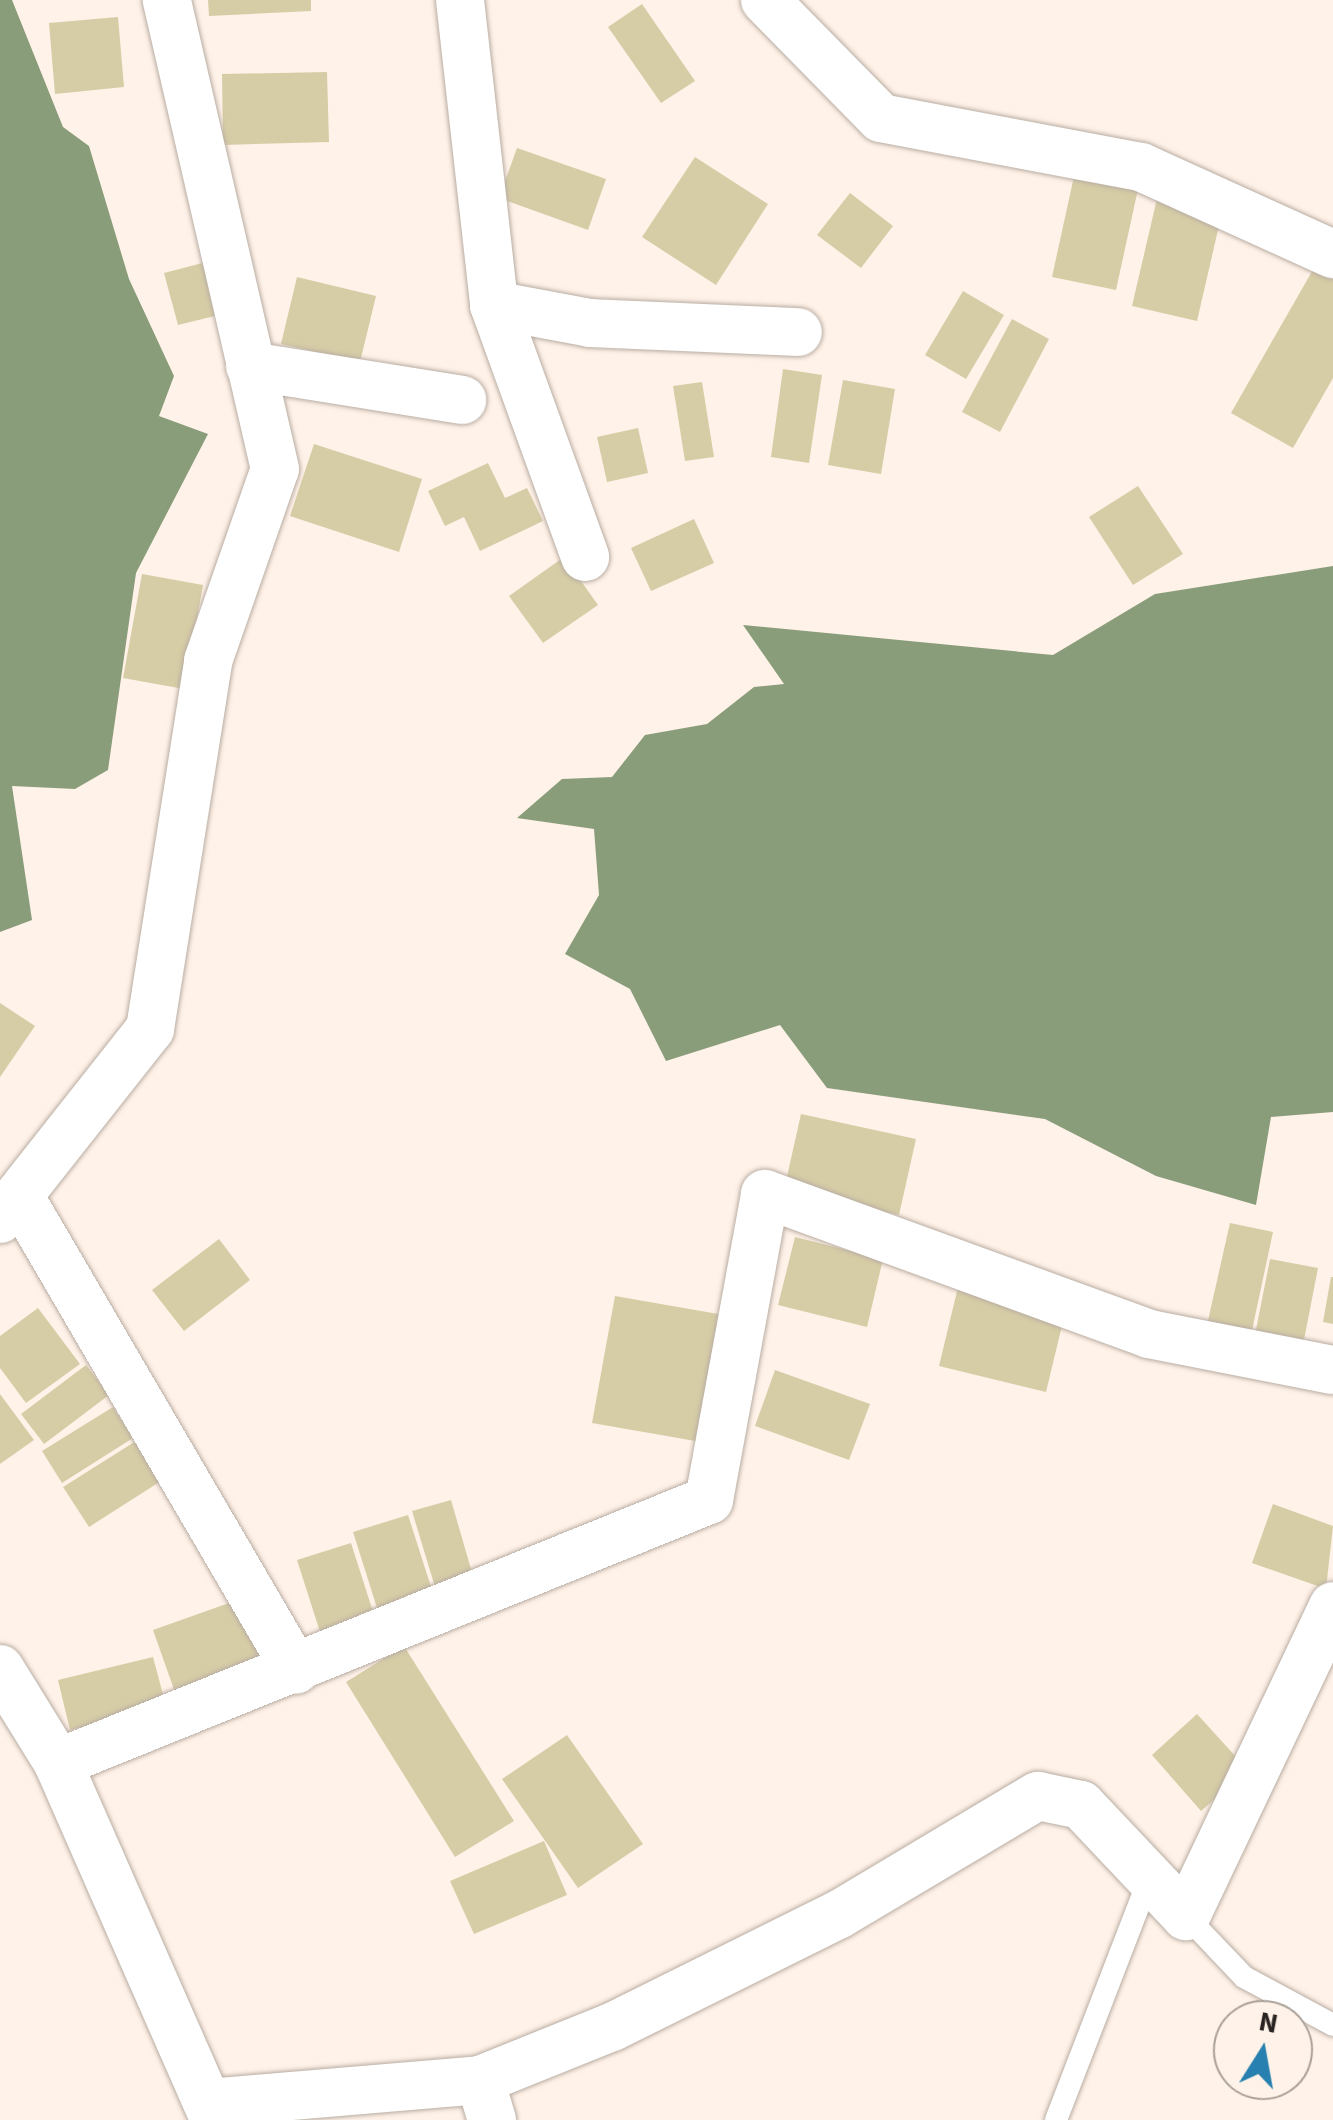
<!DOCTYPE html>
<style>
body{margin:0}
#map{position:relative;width:1333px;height:2120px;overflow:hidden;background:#fff2e8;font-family:"Source Sans 3",sans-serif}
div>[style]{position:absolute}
.water>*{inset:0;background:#8a9d7b}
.building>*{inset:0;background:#d6cda6}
.roads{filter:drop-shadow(0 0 2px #b9ada3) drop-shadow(0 0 2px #b9ada3)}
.lane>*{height:22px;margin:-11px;padding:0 11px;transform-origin:11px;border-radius:11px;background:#fff}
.street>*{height:48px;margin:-24px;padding:0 24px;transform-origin:24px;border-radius:24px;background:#fff}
span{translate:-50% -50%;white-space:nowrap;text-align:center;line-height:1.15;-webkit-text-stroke:8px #fff2e8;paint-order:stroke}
.north{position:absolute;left:1213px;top:2000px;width:100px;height:100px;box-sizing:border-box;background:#fff2e8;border:2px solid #a9a098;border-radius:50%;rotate:11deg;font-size:28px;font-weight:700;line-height:40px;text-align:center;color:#292421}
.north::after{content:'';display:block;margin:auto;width:35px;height:45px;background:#2780af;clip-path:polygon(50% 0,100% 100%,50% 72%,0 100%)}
</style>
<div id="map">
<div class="water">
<div style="clip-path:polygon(0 0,12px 0,63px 127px,89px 146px,129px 279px,174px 376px,159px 416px,208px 434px,136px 573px,108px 770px,75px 789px,12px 786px,32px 920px,0 932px)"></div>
<div style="clip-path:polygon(1333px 566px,1333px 1112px,1271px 1117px,1256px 1205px,1156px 1176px,1045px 1119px,827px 1088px,780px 1025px,666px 1061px,630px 989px,565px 954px,599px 895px,594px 829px,517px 818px,562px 779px,612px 777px,645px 735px,707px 724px,754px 687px,784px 684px,743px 625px,1053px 655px,1155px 594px)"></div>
</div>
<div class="building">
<div style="clip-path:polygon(208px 0,311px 0,311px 11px,209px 16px)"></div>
<div style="clip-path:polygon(642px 4px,695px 81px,661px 103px,608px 27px)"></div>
<div style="clip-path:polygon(118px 17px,124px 87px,55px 94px,49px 23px)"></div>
<div style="clip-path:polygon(327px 72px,329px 142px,223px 145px,222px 74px)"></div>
<div style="clip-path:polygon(517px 148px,606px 179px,588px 230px,499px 198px)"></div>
<div style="clip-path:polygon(695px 157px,768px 204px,716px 285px,642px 237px)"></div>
<div style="clip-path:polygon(1076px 167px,1140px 180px,1116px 290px,1052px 277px)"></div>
<div style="clip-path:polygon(1159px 190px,1224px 204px,1197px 321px,1132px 306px)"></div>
<div style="clip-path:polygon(850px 193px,893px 226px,861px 268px,817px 235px)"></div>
<div style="clip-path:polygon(214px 260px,227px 313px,178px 325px,164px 273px)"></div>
<div style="clip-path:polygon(1314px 268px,1333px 279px,1333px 378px,1293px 448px,1231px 413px)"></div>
<div style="clip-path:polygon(297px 277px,376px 296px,360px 362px,281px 344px)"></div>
<div style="clip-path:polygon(963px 291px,1004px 315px,966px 379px,925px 355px)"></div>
<div style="clip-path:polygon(1012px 319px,1049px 339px,1000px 432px,962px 412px)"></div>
<div style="clip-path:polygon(783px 369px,822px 375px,809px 463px,771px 457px)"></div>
<div style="clip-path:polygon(843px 380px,895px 389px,881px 474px,828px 465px)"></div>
<div style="clip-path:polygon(702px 382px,714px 457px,685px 461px,673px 386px)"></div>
<div style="clip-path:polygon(638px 428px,648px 473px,607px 482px,597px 437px)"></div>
<div style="clip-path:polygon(314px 444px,422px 479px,399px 552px,290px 516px)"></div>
<div style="clip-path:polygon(488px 463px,505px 498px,527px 488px,543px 521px,480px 551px,464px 517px,445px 526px,428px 491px)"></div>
<div style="clip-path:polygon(1138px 486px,1183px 554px,1133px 585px,1089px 517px)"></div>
<div style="clip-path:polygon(694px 519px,714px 563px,651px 591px,631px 548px)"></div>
<div style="clip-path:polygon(564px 557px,598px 605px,543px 643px,509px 596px)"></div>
<div style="clip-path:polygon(142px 574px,203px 585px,184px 689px,123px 678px)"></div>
<div style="clip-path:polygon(0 1003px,35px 1026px,0 1077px)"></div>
<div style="clip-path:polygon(801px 1114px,916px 1139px,899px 1215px,784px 1190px)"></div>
<div style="clip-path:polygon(1230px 1223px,1273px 1232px,1251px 1335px,1207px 1325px)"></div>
<div style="clip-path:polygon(795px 1237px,883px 1259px,867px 1327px,778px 1305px)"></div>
<div style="clip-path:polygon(219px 1239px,250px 1280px,184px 1331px,152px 1290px)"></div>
<div style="clip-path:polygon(1270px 1259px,1318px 1268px,1303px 1345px,1255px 1335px)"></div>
<div style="clip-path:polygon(1331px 1277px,1333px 1277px,1333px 1324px,1323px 1322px)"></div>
<div style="clip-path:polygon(959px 1283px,1066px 1309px,1046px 1392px,939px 1366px)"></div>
<div style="clip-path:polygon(615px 1296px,724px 1315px,701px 1442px,592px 1423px)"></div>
<div style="clip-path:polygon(38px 1308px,80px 1364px,26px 1403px,0 1368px,0 1336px)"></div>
<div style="clip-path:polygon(86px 1365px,109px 1395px,44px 1444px,21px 1414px)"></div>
<div style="clip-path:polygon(775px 1370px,870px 1404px,849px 1460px,755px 1426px)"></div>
<div style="clip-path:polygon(0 1394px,34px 1440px,0 1464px)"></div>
<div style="clip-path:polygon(113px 1407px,133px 1438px,62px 1483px,42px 1451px)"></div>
<div style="clip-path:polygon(136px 1441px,161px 1481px,89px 1527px,63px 1487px)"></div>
<div style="clip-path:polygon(451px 1500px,473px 1576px,435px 1587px,412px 1511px)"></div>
<div style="clip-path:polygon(1273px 1504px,1333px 1526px,1326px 1589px,1252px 1563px)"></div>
<div style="clip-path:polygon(408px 1515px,433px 1593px,378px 1611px,353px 1532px)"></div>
<div style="clip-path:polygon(351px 1543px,375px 1618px,321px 1635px,297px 1560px)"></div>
<div style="clip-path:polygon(243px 1598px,267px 1666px,177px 1698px,153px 1630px)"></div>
<div style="clip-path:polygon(404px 1646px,514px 1821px,455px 1857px,346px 1682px)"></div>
<div style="clip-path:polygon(153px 1657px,166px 1706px,70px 1730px,58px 1680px)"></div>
<div style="clip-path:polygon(1197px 1714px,1248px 1770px,1201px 1811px,1152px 1755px)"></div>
<div style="clip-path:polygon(567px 1735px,643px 1844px,578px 1888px,502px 1779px)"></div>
<div style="clip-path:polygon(544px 1841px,567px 1895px,474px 1934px,450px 1881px)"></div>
</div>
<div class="roads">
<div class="lane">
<div style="left:1186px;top:1916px;width:84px;rotate:46.4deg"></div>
<div style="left:1244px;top:1977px;width:101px;rotate:28.3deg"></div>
<div style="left:1056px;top:2120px;width:261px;rotate:-68.9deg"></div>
</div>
<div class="street">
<div style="left:460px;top:0;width:307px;rotate:83.6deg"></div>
<div style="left:494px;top:305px;width:268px;rotate:70.1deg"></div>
<div style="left:765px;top:0;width:165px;rotate:45.5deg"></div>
<div style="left:881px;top:118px;width:265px;rotate:10.7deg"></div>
<div style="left:1141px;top:167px;width:211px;rotate:24.4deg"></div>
<div style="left:494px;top:305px;width:98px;rotate:10.6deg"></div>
<div style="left:590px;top:323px;width:208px;rotate:2.5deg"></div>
<div style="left:250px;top:366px;width:215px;rotate:9.1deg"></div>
<div style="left:21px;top:1199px;width:545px;rotate:59.72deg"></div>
<div style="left:0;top:1219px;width:242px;rotate:-51.7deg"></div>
<div style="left:150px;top:1029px;width:373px;rotate:-81deg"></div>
<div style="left:208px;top:661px;width:203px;rotate:-70.8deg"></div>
<div style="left:275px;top:469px;width:481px;rotate:-103deg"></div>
<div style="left:0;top:1669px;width:110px;rotate:58.3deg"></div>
<div style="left:58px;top:1763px;width:390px;rotate:66.3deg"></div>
<div style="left:58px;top:1763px;width:702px;rotate:-22deg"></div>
<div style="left:709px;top:1500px;width:311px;rotate:-79.6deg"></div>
<div style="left:765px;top:1194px;width:409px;rotate:20deg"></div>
<div style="left:1149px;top:1334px;width:187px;rotate:11.1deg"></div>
<div style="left:480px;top:2080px;width:142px;rotate:-21.9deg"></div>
<div style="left:612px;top:2027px;width:252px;rotate:-26.4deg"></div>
<div style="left:838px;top:1915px;width:233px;rotate:-30.8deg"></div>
<div style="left:1038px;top:1796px;width:44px;rotate:11.8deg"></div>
<div style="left:1081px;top:1805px;width:153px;rotate:46.6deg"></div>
<div style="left:1186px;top:1916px;width:343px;rotate:-64.6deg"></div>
<div style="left:208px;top:2103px;width:273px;rotate:-4.8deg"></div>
<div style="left:480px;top:2080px;width:42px;rotate:73.3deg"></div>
</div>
</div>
<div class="north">N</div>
</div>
